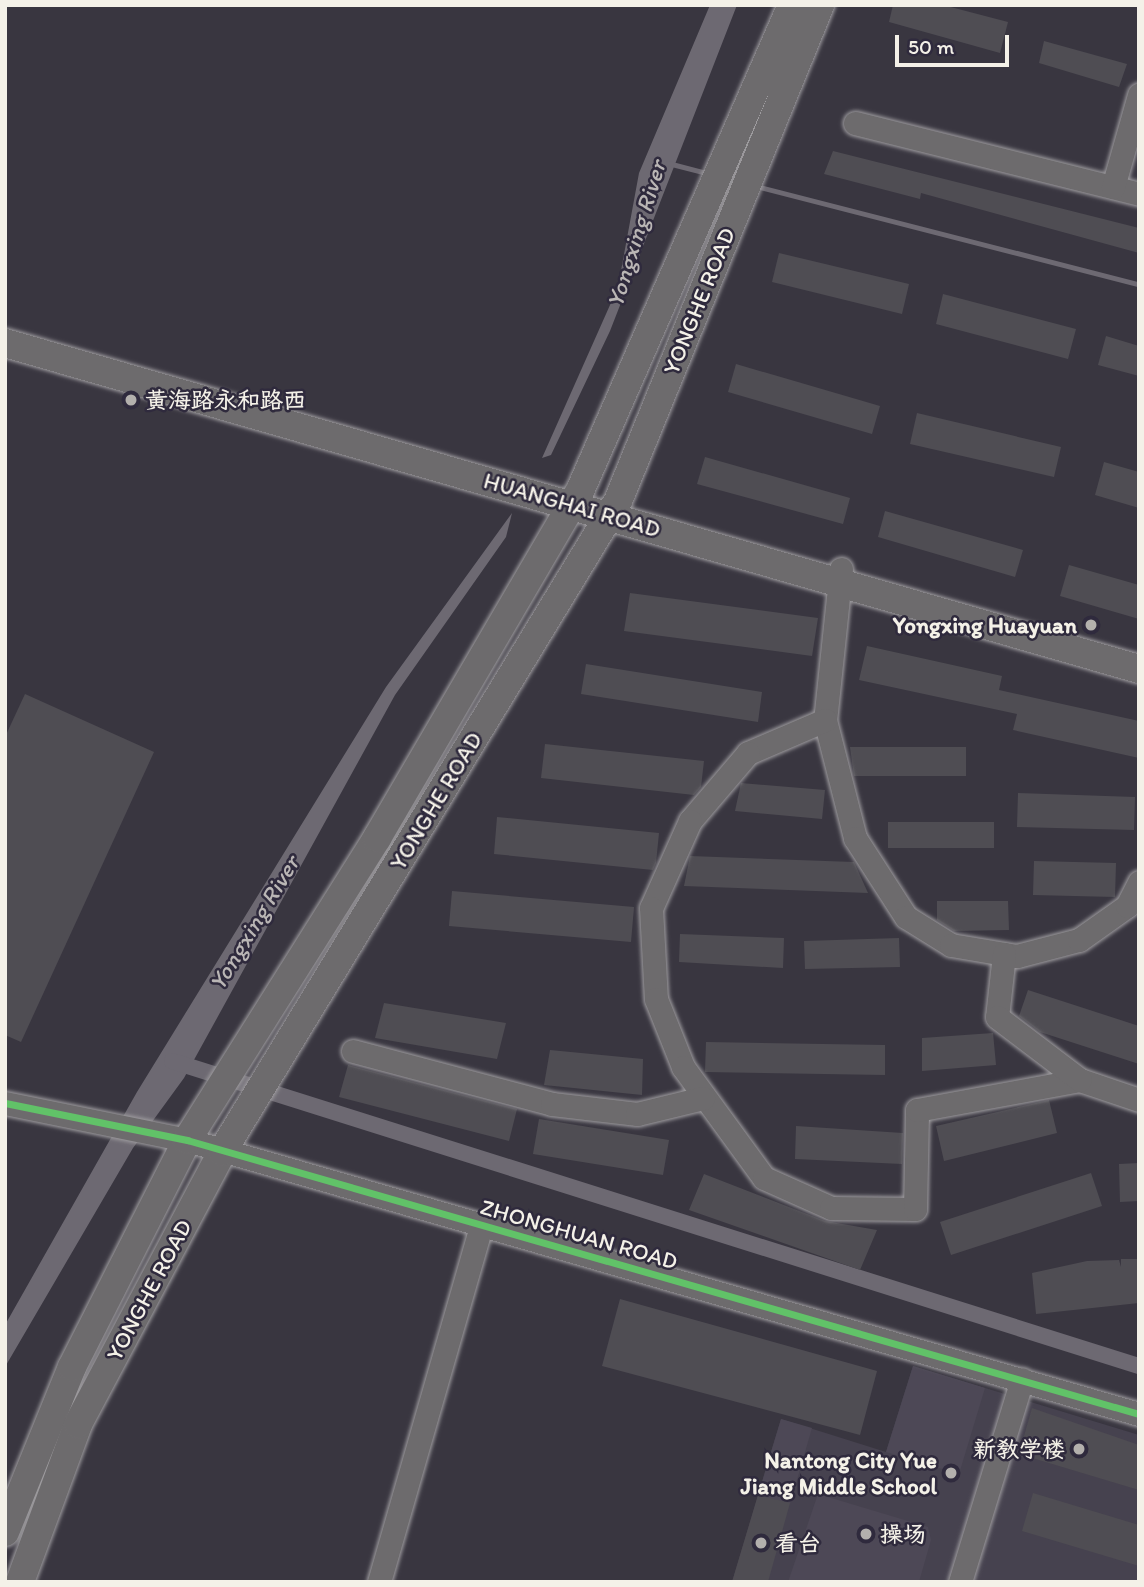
<!DOCTYPE html>
<meta charset="utf-8">
<style>
body{margin:0}
#map{position:relative;width:1144px;height:1587px;overflow:hidden;background:#393640;font-family:Itim,"LXGW WenKai TC",sans-serif}
div>[style]{position:absolute}
.built>*{inset:0;background:#46424f}
.green>*{inset:0;background:#4d4856}
.water>*{inset:0;background:#6d6972}
.stream>*{height:4.5px;margin:-2.25px;padding:0 2.25px;transform-origin:2.25px;border-radius:2.25px;background:#6d6972}
.canal>*{height:16px;margin:-8px;padding:0 8px;transform-origin:8px;border-radius:8px;background:#6d6972}
.building>*{inset:0;background:#4f4d53}
.roads{filter:drop-shadow(0 0 2px #9e9c9f) drop-shadow(0 0 2px #9e9c9f)}
.minor>*{height:23px;margin:-11.5px;padding:0 11.5px;transform-origin:11.5px;border-radius:11.5px;background:#6d6b6d}
.major>*{height:28px;margin:-14px;padding:0 14px;transform-origin:14px;border-radius:14px;background:#6d6b6d}
.cycleway>*{height:7px;margin:-3.5px;padding:0 3.5px;transform-origin:3.5px;border-radius:3.5px;background:#61c268}
.dots>*{width:19px;height:19px;translate:-50% -50%;box-sizing:border-box;border:4px solid #2f2a3d;border-radius:50%}
span{translate:-50% -50%;white-space:nowrap;text-align:center;line-height:1.15;-webkit-text-stroke:5px #2f2a3d;paint-order:stroke}
.street-label{font-size:23px;color:#f4f1e8}
.poi-label{font-size:23px;color:#f4f1e8;font-weight:700}
.left{translate:0 -50%;text-align:left}
.right{translate:-100% -50%;text-align:right}
.water-label{font-size:24px;color:#bab6b5;font-style:italic}
.frame{position:absolute;inset:0;border:7px solid #f4f1e8;pointer-events:none}
.scale{position:absolute;left:895px;top:35px;width:114px;height:32px;box-sizing:border-box;border:4px solid #f4f1e8;border-top:0;padding-left:9px;font-size:21px;line-height:24px;white-space:nowrap;color:#f4f1e8;-webkit-text-stroke:5px #2f2a3d;paint-order:stroke}
</style>
<div id="map">
<div class="built">
<div style="clip-path:polygon(913px 1366px,1139px 1435px,1139px 1582px,732px 1582px,781px 1419px,886px 1452px)"></div>
</div>
<div class="green">
<div style="clip-path:polygon(913px 1366px,985px 1388px,959px 1474px,886px 1452px)"></div>
<div style="clip-path:polygon(781px 1419px,812px 1428px,790px 1504px,758px 1495px)"></div>
<div style="clip-path:polygon(818px 1494px,928px 1527px,931px 1540px,919px 1582px,788px 1582px)"></div>
</div>
<div class="water">
<div style="clip-path:polygon(710px 5px,737px 5px,610px 331px,551px 455px,542px 458px,618px 287px,639px 173px)"></div>
<div style="clip-path:polygon(512px 513px,506px 537px,395px 695px,184px 1078px,133px 1148px,5px 1367px,5px 1325px,137px 1092px,386px 687px)"></div>
</div>
<div class="stream">
<div style="left:668px;top:163px;width:40px;rotate:14.4deg"></div>
<div style="left:756px;top:186px;width:395px;rotate:14.4deg"></div>
</div>
<div class="canal">
<div style="left:172px;top:1061px;width:1014px;rotate:17.51deg"></div>
</div>
<div class="building">
<div style="clip-path:polygon(893px 5px,943px 5px,1008px 22px,1000px 53px,889px 22px)"></div>
<div style="clip-path:polygon(1044px 41px,1127px 64px,1119px 87px,1039px 63px)"></div>
<div style="clip-path:polygon(833px 151px,1139px 228px,1139px 253px,921px 193px,920px 199px,824px 174px)"></div>
<div style="clip-path:polygon(779px 253px,909px 284px,902px 314px,772px 282px)"></div>
<div style="clip-path:polygon(943px 294px,1076px 329px,1068px 359px,936px 324px)"></div>
<div style="clip-path:polygon(1106px 336px,1139px 346px,1139px 376px,1098px 365px)"></div>
<div style="clip-path:polygon(736px 364px,880px 406px,872px 434px,728px 392px)"></div>
<div style="clip-path:polygon(917px 413px,1061px 447px,1054px 477px,910px 444px)"></div>
<div style="clip-path:polygon(705px 457px,850px 498px,843px 524px,697px 484px)"></div>
<div style="clip-path:polygon(1104px 462px,1139px 472px,1139px 508px,1095px 495px)"></div>
<div style="clip-path:polygon(885px 511px,1023px 550px,1015px 577px,878px 537px)"></div>
<div style="clip-path:polygon(1069px 565px,1139px 585px,1139px 619px,1060px 596px)"></div>
<div style="clip-path:polygon(630px 593px,818px 618px,812px 656px,624px 631px)"></div>
<div style="clip-path:polygon(867px 646px,1002px 676px,999px 690px,1139px 721px,1139px 758px,1013px 730px,1017px 714px,859px 680px)"></div>
<div style="clip-path:polygon(586px 664px,762px 692px,758px 722px,581px 694px)"></div>
<div style="clip-path:polygon(25px 694px,154px 752px,21px 1042px,5px 1035px,5px 737px)"></div>
<div style="clip-path:polygon(545px 744px,704px 761px,701px 787px,694px 795px,541px 778px)"></div>
<div style="clip-path:polygon(850px 747px,966px 747px,966px 776px,854px 776px)"></div>
<div style="clip-path:polygon(741px 783px,825px 790px,822px 819px,735px 811px)"></div>
<div style="clip-path:polygon(1018px 793px,1135px 797px,1134px 830px,1017px 827px)"></div>
<div style="clip-path:polygon(497px 817px,659px 833px,656px 863px,653px 870px,494px 854px)"></div>
<div style="clip-path:polygon(888px 822px,994px 822px,994px 848px,888px 848px)"></div>
<div style="clip-path:polygon(690px 856px,854px 862px,868px 893px,684px 886px)"></div>
<div style="clip-path:polygon(1034px 861px,1116px 863px,1115px 897px,1033px 895px)"></div>
<div style="clip-path:polygon(452px 891px,634px 907px,631px 942px,449px 926px)"></div>
<div style="clip-path:polygon(937px 901px,1008px 901px,1009px 930px,954px 931px,937px 920px)"></div>
<div style="clip-path:polygon(680px 934px,784px 938px,783px 968px,679px 962px)"></div>
<div style="clip-path:polygon(899px 938px,900px 967px,805px 969px,804px 941px)"></div>
<div style="clip-path:polygon(1028px 990px,1139px 1026px,1139px 1064px,1040px 1032px,1019px 1016px)"></div>
<div style="clip-path:polygon(384px 1003px,506px 1023px,497px 1059px,375px 1038px)"></div>
<div style="clip-path:polygon(993px 1033px,996px 1065px,922px 1071px,922px 1038px)"></div>
<div style="clip-path:polygon(706px 1042px,885px 1045px,885px 1075px,705px 1072px)"></div>
<div style="clip-path:polygon(550px 1050px,643px 1059px,642px 1095px,544px 1085px)"></div>
<div style="clip-path:polygon(348px 1065px,517px 1109px,509px 1141px,339px 1097px)"></div>
<div style="clip-path:polygon(1049px 1100px,1057px 1133px,944px 1161px,936px 1126px)"></div>
<div style="clip-path:polygon(539px 1119px,669px 1140px,663px 1175px,533px 1154px)"></div>
<div style="clip-path:polygon(796px 1126px,903px 1133px,902px 1164px,795px 1159px)"></div>
<div style="clip-path:polygon(1139px 1163px,1139px 1201px,1120px 1202px,1119px 1164px)"></div>
<div style="clip-path:polygon(1091px 1173px,1102px 1206px,951px 1255px,940px 1222px)"></div>
<div style="clip-path:polygon(704px 1174px,825px 1221px,877px 1230px,860px 1270px,689px 1210px)"></div>
<div style="clip-path:polygon(1121px 1259px,1139px 1259px,1139px 1303px,1036px 1314px,1032px 1273px,1087px 1261px,1119px 1260px,1121px 1267px)"></div>
<div style="clip-path:polygon(620px 1299px,877px 1371px,860px 1435px,602px 1366px)"></div>
<div style="clip-path:polygon(1032px 1408px,1139px 1445px,1139px 1490px,1019px 1454px)"></div>
<div style="clip-path:polygon(1033px 1493px,1139px 1525px,1139px 1566px,1022px 1531px)"></div>
<div style="clip-path:polygon(758px 1495px,790px 1503px,768px 1582px,732px 1582px)"></div>
</div>
<div class="roads">
<div class="minor">
<div style="left:855px;top:123px;width:293px;rotate:14deg"></div>
<div style="left:1113px;top:187px;width:96px;rotate:-74.2deg"></div>
<div style="left:841px;top:569px;width:152px;rotate:96deg"></div>
<div style="left:825px;top:720px;width:122px;rotate:75.7deg"></div>
<div style="left:855px;top:838px;width:94px;rotate:57.2deg"></div>
<div style="left:906px;top:917px;width:53px;rotate:31.9deg"></div>
<div style="left:951px;top:945px;width:67px;rotate:9.5deg"></div>
<div style="left:1017px;top:956px;width:64px;rotate:-14.5deg"></div>
<div style="left:1079px;top:940px;width:59px;rotate:-35.3deg"></div>
<div style="left:1127px;top:906px;width:27px;rotate:-63deg"></div>
<div style="left:825px;top:720px;width:84px;rotate:156.8deg"></div>
<div style="left:748px;top:753px;width:89px;rotate:130.5deg"></div>
<div style="left:690px;top:821px;width:95px;rotate:114.1deg"></div>
<div style="left:651px;top:908px;width:91px;rotate:86.9deg"></div>
<div style="left:656px;top:999px;width:73px;rotate:68.3deg"></div>
<div style="left:683px;top:1067px;width:137px;rotate:53.9deg"></div>
<div style="left:764px;top:1178px;width:73px;rotate:24.1deg"></div>
<div style="left:831px;top:1208px;width:84px;rotate:0.7deg"></div>
<div style="left:915px;top:1209px;width:99px;rotate:-88.8deg"></div>
<div style="left:917px;top:1110px;width:166px;rotate:-10.4deg"></div>
<div style="left:1080px;top:1080px;width:62px;rotate:18.7deg"></div>
<div style="left:1004px;top:954px;width:63px;rotate:96.3deg"></div>
<div style="left:997px;top:1017px;width:104px;rotate:37.2deg"></div>
<div style="left:353px;top:1051px;width:206px;rotate:14.9deg"></div>
<div style="left:552px;top:1104px;width:86px;rotate:6.7deg"></div>
<div style="left:637px;top:1114px;width:68px;rotate:-13.6deg"></div>
<div style="left:5px;top:1103px;width:186px;rotate:11.5deg"></div>
<div style="left:187px;top:1140px;width:991px;rotate:16.06deg"></div>
<div style="left:379px;top:1582px;width:370px;rotate:-74deg"></div>
<div style="left:960px;top:1582px;width:212px;rotate:-73deg"></div>
</div>
<div class="major">
<div style="left:5px;top:343px;width:1180px;rotate:16.04deg"></div>
<div style="left:5px;top:1532px;width:178px;rotate:-67.9deg"></div>
<div style="left:72px;top:1367px;width:254px;rotate:-63.1deg"></div>
<div style="left:187px;top:1140px;width:357px;rotate:-57.8deg"></div>
<div style="left:377px;top:838px;width:402px;rotate:-59.7deg"></div>
<div style="left:580px;top:491px;width:530px;rotate:-66.43deg"></div>
<div style="left:20px;top:1582px;width:168px;rotate:-69.8deg"></div>
<div style="left:78px;top:1424px;width:308px;rotate:-62.1deg"></div>
<div style="left:222px;top:1152px;width:762px;rotate:-58.69deg"></div>
<div style="left:618px;top:501px;width:536px;rotate:-67.84deg"></div>
</div>
</div>
<div class="cycleway">
<div style="left:5px;top:1103px;width:186px;rotate:11.5deg"></div>
<div style="left:187px;top:1140px;width:991px;rotate:16.06deg"></div>
</div>
<div class="dots">
<div style="left:131px;top:400px;background:#b3b0ad"></div>
<div style="left:1091px;top:625px;background:#b3b0ad"></div>
<div style="left:1079px;top:1449px;background:#b3b0ad"></div>
<div style="left:951px;top:1473px;background:#b3b0ad"></div>
<div style="left:866px;top:1534px;background:#b3b0ad"></div>
<div style="left:761px;top:1543px;background:#b3b0ad"></div>
</div>
<div class="street-label">
<span style="left:699px;top:301px;rotate:-68deg">YONGHE ROAD</span>
<span style="left:572px;top:505px;rotate:16deg">HUANGHAI ROAD</span>
<span style="left:436px;top:801px;rotate:-59deg">YONGHE ROAD</span>
<span style="left:579px;top:1234px;rotate:16deg">ZHONGHUAN ROAD</span>
<span style="left:149px;top:1290px;rotate:-62deg">YONGHE ROAD</span>
</div>
<div class="poi-label">
<span class="left" style="left:145px;top:400px">黄海路永和路西</span>
<span class="right" style="left:1077px;top:625px">Yongxing Huayuan</span>
<span class="right" style="left:1065px;top:1449px">新教学楼</span>
<span class="right" style="left:937px;top:1473px">Nantong City Yue<br>Jiang Middle School</span>
<span class="left" style="left:880px;top:1534px">操场</span>
<span class="left" style="left:775px;top:1543px">看台</span>
</div>
<div class="water-label">
<span style="left:636px;top:234px;rotate:-73deg">Yongxing River</span>
<span style="left:254px;top:923px;rotate:-59deg">Yongxing River</span>
</div>
<div class="frame"></div>
<div class="scale">50 m</div>
</div>
